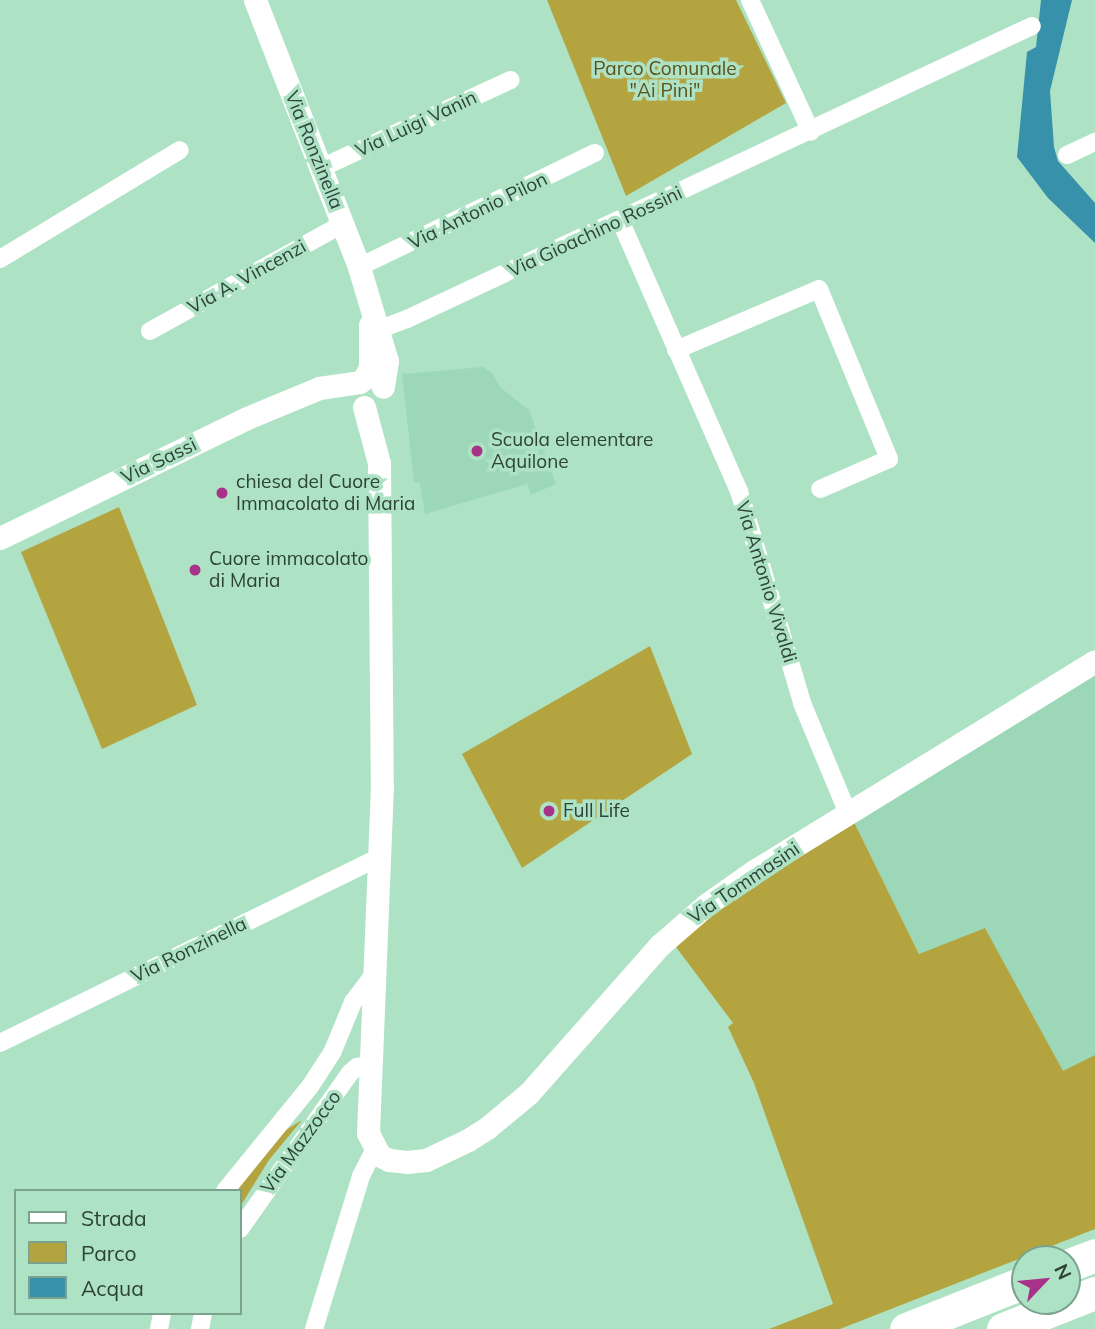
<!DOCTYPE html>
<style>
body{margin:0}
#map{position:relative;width:1095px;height:1329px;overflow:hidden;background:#aee2c5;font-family:Mulish,sans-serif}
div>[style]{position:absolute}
.built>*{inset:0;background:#9cd8b8}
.green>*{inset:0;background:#b4a440}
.water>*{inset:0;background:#3791ab}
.minor>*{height:18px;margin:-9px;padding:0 9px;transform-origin:9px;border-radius:9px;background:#fff}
.tertiary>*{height:23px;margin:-11.5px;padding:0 11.5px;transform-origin:11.5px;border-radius:11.5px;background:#fff}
.motorway>*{height:33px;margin:-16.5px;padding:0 16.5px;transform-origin:16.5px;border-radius:16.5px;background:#fff}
.dots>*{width:19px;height:19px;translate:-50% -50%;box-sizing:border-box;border:4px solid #aee2c5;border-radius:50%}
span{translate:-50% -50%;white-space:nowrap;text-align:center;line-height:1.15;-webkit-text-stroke:7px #aee2c5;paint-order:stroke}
.park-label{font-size:19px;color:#5a521c}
.street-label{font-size:19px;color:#2d4337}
.poi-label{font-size:19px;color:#2d4337}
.left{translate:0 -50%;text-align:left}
.legend{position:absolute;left:14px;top:1189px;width:228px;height:126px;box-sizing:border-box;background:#aee2c5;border:2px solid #7aa28c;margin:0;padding:9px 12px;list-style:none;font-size:21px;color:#2d4337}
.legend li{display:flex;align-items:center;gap:14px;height:35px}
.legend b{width:35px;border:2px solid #7aa28c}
.north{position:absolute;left:1011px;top:1245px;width:70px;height:70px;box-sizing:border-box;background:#aee2c5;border:2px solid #7aa28c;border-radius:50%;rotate:64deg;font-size:19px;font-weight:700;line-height:28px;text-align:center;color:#2d4337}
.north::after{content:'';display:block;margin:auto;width:24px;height:32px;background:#a93289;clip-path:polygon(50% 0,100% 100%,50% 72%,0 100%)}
</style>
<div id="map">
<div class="built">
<div style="clip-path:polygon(483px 367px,492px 373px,501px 388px,529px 410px,556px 484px,531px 495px,527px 484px,425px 514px,420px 483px,414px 482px,402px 374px)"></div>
<div style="clip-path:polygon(1095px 670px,1095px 1055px,1063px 1072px,985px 928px,920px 955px,851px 816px)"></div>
</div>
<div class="green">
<div style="clip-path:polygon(547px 0,736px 0,786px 103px,626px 196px)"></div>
<div style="clip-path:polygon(119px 507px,197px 705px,102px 749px,21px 552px)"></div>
<div style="clip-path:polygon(650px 646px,692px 754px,522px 868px,462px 754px)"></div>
<div style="clip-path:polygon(851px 816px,919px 954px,985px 928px,1063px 1071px,1095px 1055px,1095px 1229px,840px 1329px,769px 1329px,833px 1304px,754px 1083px,728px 1027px,733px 1023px,676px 947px,705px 919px)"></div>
<div style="clip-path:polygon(302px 1120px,269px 1160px,240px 1207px,240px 1191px,224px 1191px,253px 1150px)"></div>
</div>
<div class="water">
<div style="clip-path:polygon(1041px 0,1072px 0,1050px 91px,1054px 147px,1058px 161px,1095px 203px,1095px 243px,1048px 198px,1017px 157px,1027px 52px,1036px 47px)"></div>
</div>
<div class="minor">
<div style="left:750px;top:0;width:145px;rotate:65.2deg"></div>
<div style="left:1067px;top:155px;width:31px;rotate:-25deg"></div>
<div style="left:321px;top:168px;width:209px;rotate:-24.9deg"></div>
<div style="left:620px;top:220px;width:296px;rotate:66.3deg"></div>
<div style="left:739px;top:491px;width:221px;rotate:73.4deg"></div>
<div style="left:802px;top:703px;width:122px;rotate:67.4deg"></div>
<div style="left:0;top:259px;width:210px;rotate:-31.2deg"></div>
<div style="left:359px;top:267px;width:262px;rotate:-25.8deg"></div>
<div style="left:378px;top:330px;width:31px;rotate:-21deg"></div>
<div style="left:407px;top:319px;width:690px;rotate:-25.12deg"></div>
<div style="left:150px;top:331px;width:222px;rotate:-29.1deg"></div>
<div style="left:676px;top:350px;width:155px;rotate:-23.1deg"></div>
<div style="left:819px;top:289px;width:184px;rotate:67.6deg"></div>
<div style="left:889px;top:459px;width:75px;rotate:156.5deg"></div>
<div style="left:0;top:1043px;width:421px;rotate:-26.1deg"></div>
<div style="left:225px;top:1191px;width:136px;rotate:-50.9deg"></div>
<div style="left:311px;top:1085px;width:38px;rotate:-57deg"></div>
<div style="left:332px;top:1053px;width:55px;rotate:-67.6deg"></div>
<div style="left:353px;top:1002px;width:39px;rotate:-53deg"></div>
<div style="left:240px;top:1229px;width:191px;rotate:-54.8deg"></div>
<div style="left:350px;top:1073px;width:9px;rotate:-41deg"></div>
<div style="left:357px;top:1067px;width:13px;rotate:-9deg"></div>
<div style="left:159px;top:1329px;width:16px;rotate:-79deg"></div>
<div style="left:200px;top:1329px;width:16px;rotate:-79deg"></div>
<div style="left:314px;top:1329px;width:160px;rotate:-72.9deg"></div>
<div style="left:361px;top:1176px;width:30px;rotate:-63deg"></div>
</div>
<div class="tertiary">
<div style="left:255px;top:0;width:287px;rotate:68.7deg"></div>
<div style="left:359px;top:267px;width:98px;rotate:73.4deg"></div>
<div style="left:387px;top:361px;width:26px;rotate:99deg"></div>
<div style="left:364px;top:379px;width:13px;rotate:-63deg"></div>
<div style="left:370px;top:367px;width:42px;rotate:-90deg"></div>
<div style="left:364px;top:407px;width:58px;rotate:75deg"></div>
<div style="left:379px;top:463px;width:322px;rotate:89.5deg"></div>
<div style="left:382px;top:785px;width:348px;rotate:92.3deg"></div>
<div style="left:368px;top:1133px;width:25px;rotate:63deg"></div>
<div style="left:379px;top:1155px;width:11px;rotate:27deg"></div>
<div style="left:389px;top:1160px;width:18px;rotate:6deg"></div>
<div style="left:407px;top:1162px;width:19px;rotate:-6deg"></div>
<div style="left:426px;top:1160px;width:47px;rotate:-25.5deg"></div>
<div style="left:468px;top:1140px;width:22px;rotate:-32deg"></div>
<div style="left:487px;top:1128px;width:55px;rotate:-39.8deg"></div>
<div style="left:529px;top:1093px;width:198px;rotate:-48.5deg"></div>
<div style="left:660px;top:945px;width:61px;rotate:-41deg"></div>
<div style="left:706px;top:905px;width:59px;rotate:-35.3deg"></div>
<div style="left:754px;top:871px;width:400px;rotate:-31.6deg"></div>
<div style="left:0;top:538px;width:275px;rotate:-25.9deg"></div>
<div style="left:247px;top:418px;width:78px;rotate:-22.6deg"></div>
<div style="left:319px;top:388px;width:41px;rotate:-8.3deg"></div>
</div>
<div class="motorway">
<div style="left:1067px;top:1266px;width:30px;rotate:-21deg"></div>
<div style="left:906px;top:1329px;width:128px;rotate:-21.6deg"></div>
<div style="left:1003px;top:1329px;width:99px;rotate:-21.4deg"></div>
</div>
<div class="dots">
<div style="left:477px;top:451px;background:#a93289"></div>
<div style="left:222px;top:493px;background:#a93289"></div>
<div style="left:195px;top:570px;background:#a93289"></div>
<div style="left:549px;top:811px;background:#a93289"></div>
</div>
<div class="park-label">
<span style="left:665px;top:80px">Parco Comunale<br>"Ai Pini"</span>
</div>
<div class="street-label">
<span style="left:416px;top:124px;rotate:-25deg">Via Luigi Vanin</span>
<span style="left:314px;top:150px;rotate:68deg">Via Ronzinella</span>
<span style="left:478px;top:211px;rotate:-26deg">Via Antonio Pilon</span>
<span style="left:595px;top:232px;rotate:-25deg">Via Gioachino Rossini</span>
<span style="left:247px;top:277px;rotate:-29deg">Via A. Vincenzi</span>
<span style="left:159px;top:461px;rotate:-26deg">Via Sassi</span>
<span style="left:766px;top:582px;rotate:73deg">Via Antonio Vivaldi</span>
<span style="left:744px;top:883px;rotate:-34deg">Via Tommasini</span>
<span style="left:189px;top:950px;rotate:-26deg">Via Ronzinella</span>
<span style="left:301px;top:1142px;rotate:-54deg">Via Mazzocco</span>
</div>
<div class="poi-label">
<span class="left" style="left:491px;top:451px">Scuola elementare<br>Aquilone</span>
<span class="left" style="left:236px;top:493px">chiesa del Cuore<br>Immacolato di Maria</span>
<span class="left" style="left:209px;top:570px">Cuore immacolato<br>di Maria</span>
<span class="left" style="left:563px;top:811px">Full Life</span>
</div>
<ul class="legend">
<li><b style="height:9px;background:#fff"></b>Strada</li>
<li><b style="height:19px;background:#b4a440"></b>Parco</li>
<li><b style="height:19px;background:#3791ab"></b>Acqua</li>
</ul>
<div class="north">N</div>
</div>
